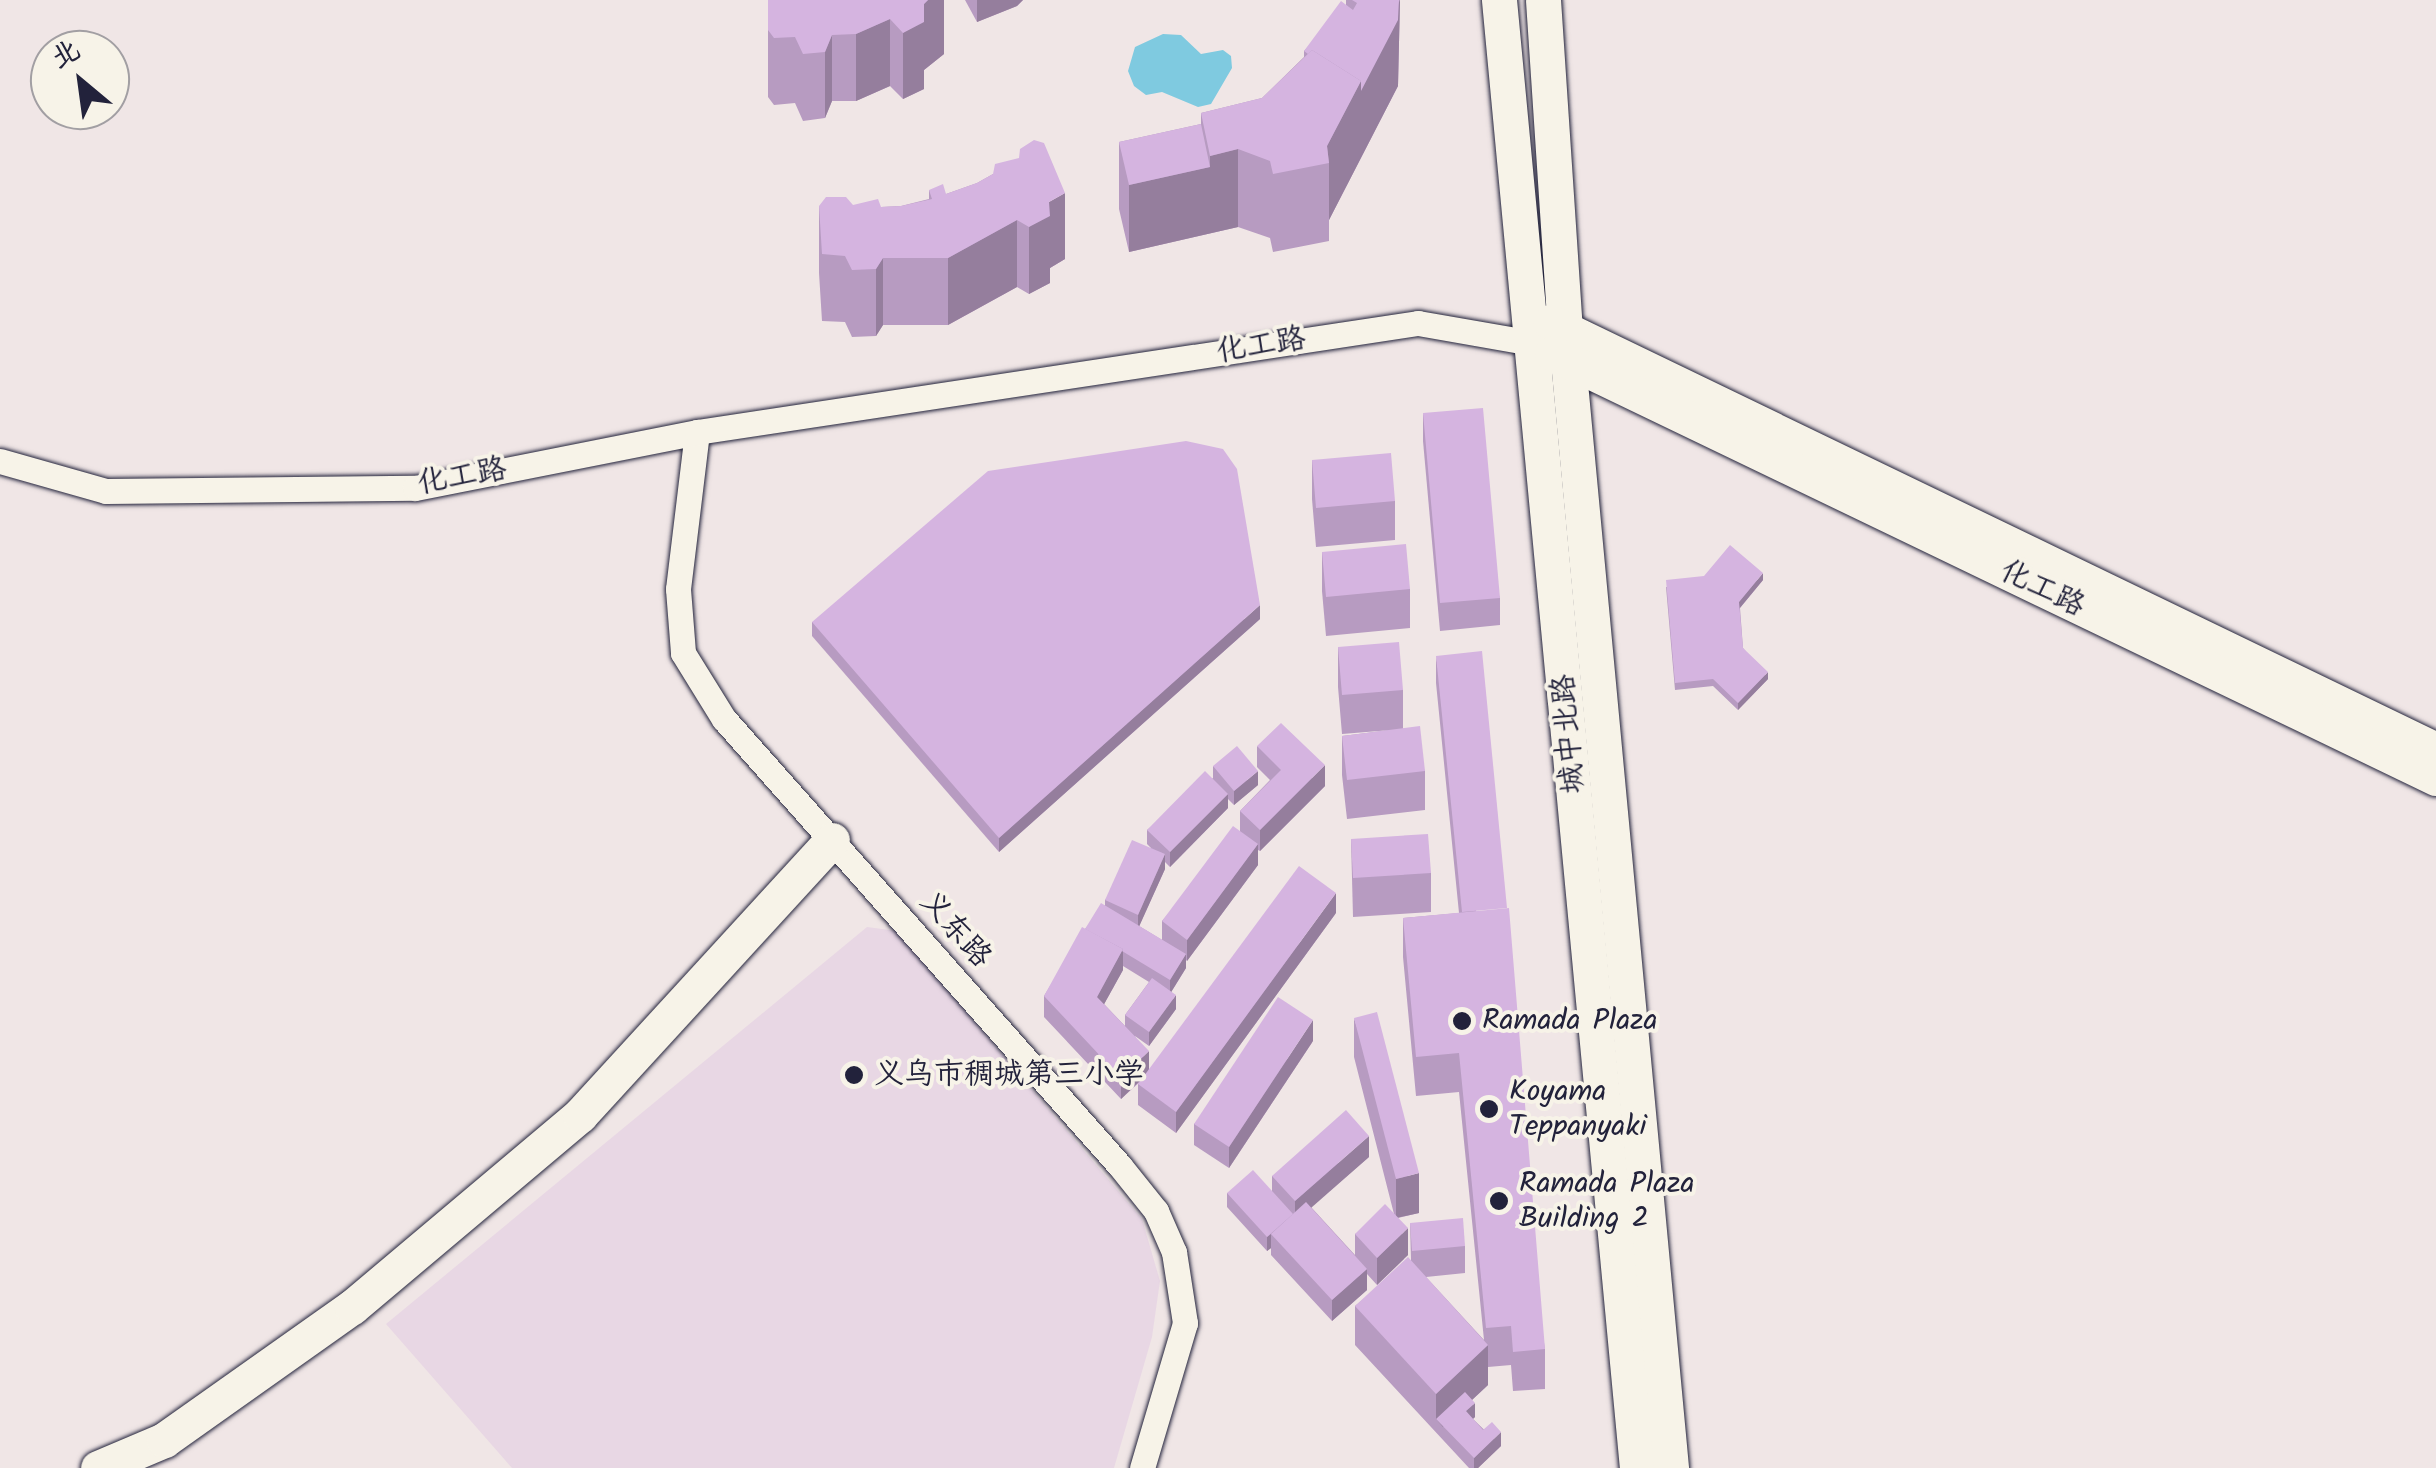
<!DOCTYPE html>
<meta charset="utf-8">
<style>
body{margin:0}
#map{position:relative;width:2436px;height:1468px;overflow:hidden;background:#f0e6e6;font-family:Kalam,"LXGW WenKai TC",sans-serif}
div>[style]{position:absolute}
.built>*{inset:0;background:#e8d7e4}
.water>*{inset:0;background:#7fcae0}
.roads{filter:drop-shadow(0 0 2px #22223b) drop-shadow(0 0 2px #22223b)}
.street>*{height:25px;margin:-12.5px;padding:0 12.5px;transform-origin:12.5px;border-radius:12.5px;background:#f7f3e8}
.secondary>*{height:35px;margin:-17.5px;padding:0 17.5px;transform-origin:17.5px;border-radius:17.5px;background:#f7f3e8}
.wall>*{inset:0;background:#b79bc1}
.shaded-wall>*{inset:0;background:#957e9d}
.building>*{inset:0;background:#d5b4e0}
.dots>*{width:28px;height:28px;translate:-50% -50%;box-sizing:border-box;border:5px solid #f7f3e8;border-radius:50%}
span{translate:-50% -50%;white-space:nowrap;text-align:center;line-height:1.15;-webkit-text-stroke:8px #f7f3e8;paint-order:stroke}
.street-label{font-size:30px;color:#22223b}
.poi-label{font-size:30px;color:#22223b}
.left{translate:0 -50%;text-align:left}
.north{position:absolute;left:30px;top:30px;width:100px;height:100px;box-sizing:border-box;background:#f7f3e8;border:2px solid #a29fa3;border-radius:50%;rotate:331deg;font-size:28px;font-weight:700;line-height:40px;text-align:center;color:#22223b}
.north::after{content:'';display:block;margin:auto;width:35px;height:45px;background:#22223b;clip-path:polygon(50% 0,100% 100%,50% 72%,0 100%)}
</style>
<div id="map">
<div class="built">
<div style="clip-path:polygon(867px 927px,897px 931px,1142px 1219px,1160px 1281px,1152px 1337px,1114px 1468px,512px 1468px,386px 1324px)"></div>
</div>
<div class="water">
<div style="clip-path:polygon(1163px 34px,1181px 35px,1201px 54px,1223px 50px,1231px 56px,1232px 68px,1211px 104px,1198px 107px,1162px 92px,1146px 95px,1134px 86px,1128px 71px,1135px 47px)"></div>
</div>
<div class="roads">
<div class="street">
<div style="left:697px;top:432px;width:158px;rotate:96.9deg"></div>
<div style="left:678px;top:589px;width:64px;rotate:85.5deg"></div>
<div style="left:683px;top:653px;width:78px;rotate:58.2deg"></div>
<div style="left:724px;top:719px;width:597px;rotate:48.46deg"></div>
<div style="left:1120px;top:1166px;width:58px;rotate:51.3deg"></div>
<div style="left:1156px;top:1211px;width:45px;rotate:66.3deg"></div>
<div style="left:1174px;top:1252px;width:72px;rotate:81.2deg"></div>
<div style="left:1185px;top:1323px;width:151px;rotate:106.5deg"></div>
<div style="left:0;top:461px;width:110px;rotate:15.8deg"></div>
<div style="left:106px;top:491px;width:309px;rotate:-0.6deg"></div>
<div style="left:415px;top:488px;width:288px;rotate:-11.2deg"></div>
<div style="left:697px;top:432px;width:729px;rotate:-8.6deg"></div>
<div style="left:1418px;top:323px;width:117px;rotate:9.9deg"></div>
</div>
<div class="secondary">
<div style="left:1499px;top:0;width:1474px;rotate:84.63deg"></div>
<div style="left:1543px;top:0;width:330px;rotate:86.2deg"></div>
<div style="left:1565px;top:329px;width:1144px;rotate:84.68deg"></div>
<div style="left:1550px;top:322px;width:984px;rotate:25.78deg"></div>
<div style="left:1552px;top:353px;width:981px;rotate:25.68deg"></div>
<div style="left:98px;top:1468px;width:72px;rotate:-23deg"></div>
<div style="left:164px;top:1440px;width:230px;rotate:-35.3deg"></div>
<div style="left:352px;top:1307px;width:298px;rotate:-40.1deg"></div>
<div style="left:580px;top:1115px;width:373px;rotate:-47.5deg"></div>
</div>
</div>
<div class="wall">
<div style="clip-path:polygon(768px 0,944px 0,944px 54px,924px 70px,924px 89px,903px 99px,890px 86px,856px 101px,832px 101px,825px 118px,803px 121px,795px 103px,774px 105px,768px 97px)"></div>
<div style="clip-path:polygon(965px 0,1023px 0,1017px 6px,977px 22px)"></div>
<div style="clip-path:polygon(1346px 0,1400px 0,1398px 86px,1329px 220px,1329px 241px,1273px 252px,1270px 238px,1238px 227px,1129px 252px,1119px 209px,1119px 142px,1201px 124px,1201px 113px,1262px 98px,1304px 57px,1304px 51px,1346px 5px)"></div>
<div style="clip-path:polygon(993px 174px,1065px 259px,1050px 268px,1050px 283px,1029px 294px,1017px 287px,948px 325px,883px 325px,876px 336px,852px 337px,845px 322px,822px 321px,819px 273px,819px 206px,853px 205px,881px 207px,901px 206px,929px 199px,929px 190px,946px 194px,977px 183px)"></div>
<div style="clip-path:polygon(1423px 413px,1500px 598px,1500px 625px,1440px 631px,1423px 441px)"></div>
<div style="clip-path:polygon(1312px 460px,1395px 501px,1395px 540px,1316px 547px,1312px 499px)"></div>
<div style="clip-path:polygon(1322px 552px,1410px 589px,1410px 628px,1326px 636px,1322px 591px)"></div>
<div style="clip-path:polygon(1763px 580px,1740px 608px,1743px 648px,1768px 679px,1738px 710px,1713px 686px,1675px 690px,1666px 587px)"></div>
<div style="clip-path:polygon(1260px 619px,999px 852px,812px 636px,812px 622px)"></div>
<div style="clip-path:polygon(1338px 647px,1403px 690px,1403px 728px,1425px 771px,1425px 810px,1347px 819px,1342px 775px,1342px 736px,1391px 730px,1342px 734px,1338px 687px)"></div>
<div style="clip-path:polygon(1436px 656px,1545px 1349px,1545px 1389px,1513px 1391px,1511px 1365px,1488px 1367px,1488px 1385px,1472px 1400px,1475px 1417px,1473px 1419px,1501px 1446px,1478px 1468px,1469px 1468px,1355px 1345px,1355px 1306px,1411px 1260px,1410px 1223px,1465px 1246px,1465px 1273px,1426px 1277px,1484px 1340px,1459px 1092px,1416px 1096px,1403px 957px,1403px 918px,1459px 913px,1436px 683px)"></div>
<div style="clip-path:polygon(evenodd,1257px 746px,1325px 786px,1260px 851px,1258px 850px,1258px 865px,1187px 961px,1186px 960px,1186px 968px,1171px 992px,1176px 1009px,1149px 1046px,1135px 1036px,1149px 1070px,1336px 913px,1176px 1133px,1138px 1105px,1138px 1084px,1143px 1079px,1121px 1099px,1044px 1017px,1044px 996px,1085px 929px,1105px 905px,1105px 900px,1151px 848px,1147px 844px,1147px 830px,1213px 778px,1213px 766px,1258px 785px,1234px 805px,1228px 799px,1228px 808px,1170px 867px,1165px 862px,1165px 869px,1139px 926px,1162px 940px,1162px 921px,1240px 831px,1240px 811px,1270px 780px,1257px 767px,1257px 746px,1123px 966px,1149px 982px,1125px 1015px,1125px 1026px,1104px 1004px,1123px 970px,1123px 966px)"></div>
<div style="clip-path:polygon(1351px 839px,1431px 873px,1431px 912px,1353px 917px)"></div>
<div style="clip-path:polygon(1354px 1018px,1419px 1213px,1398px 1218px,1408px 1255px,1377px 1285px,1367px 1274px,1367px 1290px,1332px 1321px,1271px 1255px,1271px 1248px,1267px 1251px,1227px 1207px,1227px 1193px,1272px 1192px,1272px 1176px,1369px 1157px,1311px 1207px,1355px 1255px,1355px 1234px,1394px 1214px,1354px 1057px)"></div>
<div style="clip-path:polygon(1313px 1041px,1229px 1168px,1194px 1145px,1194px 1124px)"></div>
</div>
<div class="shaded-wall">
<div style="clip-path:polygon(928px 0,944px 0,944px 54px,924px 70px,924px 89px,903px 99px,903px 33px,924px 4px)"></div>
<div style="clip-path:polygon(977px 0,1023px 0,1017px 6px,977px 22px)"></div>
<div style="clip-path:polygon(1400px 0,1398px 86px,1329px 220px,1329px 163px,1327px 146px,1361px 81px)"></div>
<div style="clip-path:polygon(890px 19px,890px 86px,856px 101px,856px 34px)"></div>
<div style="clip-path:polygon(832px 35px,832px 101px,825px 118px,825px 52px)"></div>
<div style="clip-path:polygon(1238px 149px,1238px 227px,1129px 252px,1129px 185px,1210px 167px,1210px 156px)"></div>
<div style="clip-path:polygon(1065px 193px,1065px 259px,1050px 268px,1050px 283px,1029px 294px,1029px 227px,1049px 202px)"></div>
<div style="clip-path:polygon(1017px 220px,1017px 287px,948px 325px,948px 258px)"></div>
<div style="clip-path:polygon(883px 258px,883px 325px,876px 336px,876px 269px)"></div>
<div style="clip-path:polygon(1763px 573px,1763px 580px,1739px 609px,1739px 602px)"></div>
<div style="clip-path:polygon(1260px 605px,1260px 619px,999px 852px,999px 838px)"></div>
<div style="clip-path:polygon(1768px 672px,1768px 679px,1738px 710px,1738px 703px)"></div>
<div style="clip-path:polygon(1325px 765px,1325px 786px,1260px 851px,1260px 830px)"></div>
<div style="clip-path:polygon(1258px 771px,1258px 785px,1234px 805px,1234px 791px)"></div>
<div style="clip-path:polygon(1228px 794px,1228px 808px,1170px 867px,1170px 852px)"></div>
<div style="clip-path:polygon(1258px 844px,1258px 865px,1187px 961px,1187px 940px)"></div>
<div style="clip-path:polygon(1165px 854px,1165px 869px,1138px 929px,1138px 915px)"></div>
<div style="clip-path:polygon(1336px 893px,1336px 913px,1176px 1133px,1176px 1112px)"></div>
<div style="clip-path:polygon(1123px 949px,1123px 970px,1097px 1017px,1097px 997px)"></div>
<div style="clip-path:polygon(1186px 954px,1186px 968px,1170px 994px,1170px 980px)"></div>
<div style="clip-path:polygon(1176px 995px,1176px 1009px,1149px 1046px,1149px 1032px)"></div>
<div style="clip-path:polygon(1313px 1020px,1313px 1041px,1229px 1168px,1229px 1147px)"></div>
<div style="clip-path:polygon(1149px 1051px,1149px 1072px,1121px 1099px,1121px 1078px)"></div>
<div style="clip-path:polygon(1369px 1136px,1369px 1157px,1295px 1222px,1295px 1201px)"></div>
<div style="clip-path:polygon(1419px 1173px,1419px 1213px,1396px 1218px,1396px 1179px)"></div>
<div style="clip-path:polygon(1408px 1228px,1408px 1255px,1377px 1285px,1377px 1258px)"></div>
<div style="clip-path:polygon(1271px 1234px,1271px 1248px,1267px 1251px,1267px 1237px)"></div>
<div style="clip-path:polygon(1367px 1269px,1367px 1290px,1332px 1321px,1332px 1300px)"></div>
<div style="clip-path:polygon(1488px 1345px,1488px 1385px,1443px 1427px,1436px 1419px,1436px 1394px)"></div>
<div style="clip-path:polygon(1475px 1403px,1475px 1417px,1466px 1425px,1466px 1411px)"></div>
<div style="clip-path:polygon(1501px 1432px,1501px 1446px,1478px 1468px,1474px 1468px,1474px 1458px)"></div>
</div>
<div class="building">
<div style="clip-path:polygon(768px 0,928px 0,924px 4px,924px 22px,903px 33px,890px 19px,856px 34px,832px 35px,825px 52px,803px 54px,795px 37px,774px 38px,768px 30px)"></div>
<div style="clip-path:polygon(1352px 0,1399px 0,1398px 20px,1361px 91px,1361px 81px,1312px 50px,1308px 54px,1304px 51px,1341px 1px,1353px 10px,1357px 3px)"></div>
<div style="clip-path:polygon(1312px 50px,1361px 81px,1327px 146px,1329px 163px,1273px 174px,1270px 161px,1238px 149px,1210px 156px,1201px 113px,1262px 98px)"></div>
<div style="clip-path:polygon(1201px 124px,1210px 167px,1129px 185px,1119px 142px)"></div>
<div style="clip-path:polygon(1034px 140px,1044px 143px,1065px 193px,1049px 202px,1050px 216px,1029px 227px,1017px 220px,948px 258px,883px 258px,876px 269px,852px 270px,845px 256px,822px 254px,819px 206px,826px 197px,846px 197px,853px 205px,878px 199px,881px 207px,901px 206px,932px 199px,929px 190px,943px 184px,946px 194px,977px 183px,993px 174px,995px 164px,1019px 158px,1020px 149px)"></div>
<div style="clip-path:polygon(1483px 408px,1500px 598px,1440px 603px,1423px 413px)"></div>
<div style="clip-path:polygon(1186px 441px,1223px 449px,1237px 469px,1260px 605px,999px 838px,812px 622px,988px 471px)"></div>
<div style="clip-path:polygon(1391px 453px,1395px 501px,1316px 508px,1312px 460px)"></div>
<div style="clip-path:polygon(1406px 544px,1410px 589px,1326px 597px,1322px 552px)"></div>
<div style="clip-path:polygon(1730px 545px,1763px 573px,1739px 602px,1743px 648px,1768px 672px,1738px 703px,1713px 679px,1675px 683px,1666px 580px,1704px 576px)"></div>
<div style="clip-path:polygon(1399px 642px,1403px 690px,1342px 695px,1338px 647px)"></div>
<div style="clip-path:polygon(1482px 651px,1507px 908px,1462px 912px,1436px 656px)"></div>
<div style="clip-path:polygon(1281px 723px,1325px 765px,1260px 830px,1240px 811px,1281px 770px,1257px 746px)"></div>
<div style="clip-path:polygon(1420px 726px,1425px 771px,1347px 780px,1342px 736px)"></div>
<div style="clip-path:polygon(1237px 746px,1258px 771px,1234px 791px,1213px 766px)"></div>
<div style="clip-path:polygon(1205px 771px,1228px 794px,1170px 852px,1147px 830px)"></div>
<div style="clip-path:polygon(1233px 826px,1258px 844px,1187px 940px,1162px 921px)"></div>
<div style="clip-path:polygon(1428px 834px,1431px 873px,1353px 878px,1351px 839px)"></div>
<div style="clip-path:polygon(1132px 840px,1165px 854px,1138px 915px,1105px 900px)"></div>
<div style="clip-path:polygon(1299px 866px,1336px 893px,1176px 1112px,1138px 1084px)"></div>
<div style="clip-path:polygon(1101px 903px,1186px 954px,1170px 980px,1122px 951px,1123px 949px,1085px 929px)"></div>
<div style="clip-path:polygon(1509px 908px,1545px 1349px,1513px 1352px,1511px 1326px,1486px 1328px,1459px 1053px,1416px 1057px,1403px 918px)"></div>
<div style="clip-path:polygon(1082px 927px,1123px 949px,1097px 997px,1149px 1051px,1121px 1078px,1044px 996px)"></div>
<div style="clip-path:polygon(1152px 978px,1176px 995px,1149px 1032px,1125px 1015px)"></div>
<div style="clip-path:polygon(1278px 997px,1313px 1020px,1229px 1147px,1194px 1124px)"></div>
<div style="clip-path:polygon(1377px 1012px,1419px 1173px,1396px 1179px,1354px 1018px)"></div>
<div style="clip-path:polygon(1346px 1110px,1369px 1136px,1295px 1201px,1272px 1176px)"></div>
<div style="clip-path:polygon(1253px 1170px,1293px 1214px,1267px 1237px,1227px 1193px)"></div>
<div style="clip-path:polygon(1306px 1202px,1367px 1269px,1332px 1300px,1271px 1234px)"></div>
<div style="clip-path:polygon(1385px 1204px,1408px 1228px,1377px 1258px,1355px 1234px)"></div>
<div style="clip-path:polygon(1463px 1218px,1465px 1246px,1412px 1251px,1410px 1223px)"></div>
<div style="clip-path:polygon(1408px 1257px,1488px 1345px,1436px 1394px,1355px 1306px)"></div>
<div style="clip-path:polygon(1465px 1392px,1475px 1403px,1466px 1411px,1483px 1430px,1492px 1422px,1501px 1432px,1474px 1458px,1436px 1419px)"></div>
</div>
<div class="dots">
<div style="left:1462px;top:1021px;background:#22223b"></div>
<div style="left:854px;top:1075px;background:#22223b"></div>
<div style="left:1489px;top:1109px;background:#22223b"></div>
<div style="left:1499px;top:1201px;background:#22223b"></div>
</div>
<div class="street-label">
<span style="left:1261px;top:346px;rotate:-9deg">化工路</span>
<span style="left:462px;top:477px;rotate:-10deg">化工路</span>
<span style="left:2042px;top:589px;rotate:26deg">化工路</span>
<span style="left:1569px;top:734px;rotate:-95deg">城中北路</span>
<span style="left:955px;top:930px;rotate:48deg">义东路</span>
</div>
<div class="poi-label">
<span class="left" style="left:1482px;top:1021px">Ramada Plaza</span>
<span class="left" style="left:874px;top:1075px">义乌市稠城第三小学</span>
<span class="left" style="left:1509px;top:1109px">Koyama<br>Teppanyaki</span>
<span class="left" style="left:1519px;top:1201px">Ramada Plaza<br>Building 2</span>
</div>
<div class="north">北</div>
</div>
